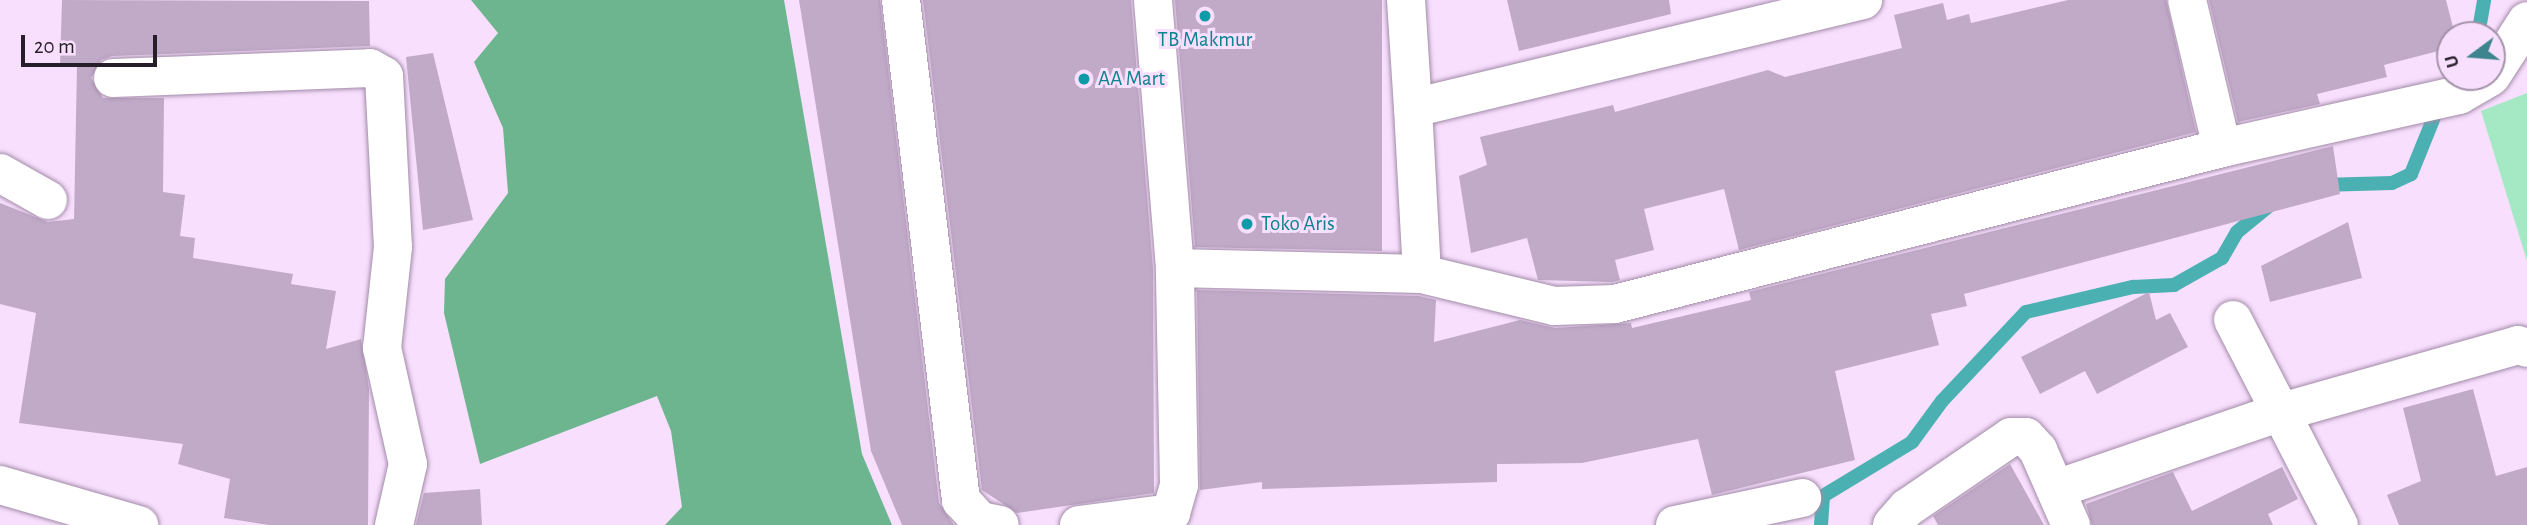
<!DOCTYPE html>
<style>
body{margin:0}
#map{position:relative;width:2527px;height:525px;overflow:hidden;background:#f8dffe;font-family:"Alegreya Sans",sans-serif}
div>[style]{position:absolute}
.green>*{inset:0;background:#a4e9c4}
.forest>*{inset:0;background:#6cb58f}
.stream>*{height:14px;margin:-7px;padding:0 7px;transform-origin:7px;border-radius:7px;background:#4bb0b2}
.building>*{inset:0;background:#c1aac8}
.roads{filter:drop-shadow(0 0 2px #a18ba7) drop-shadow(0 0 2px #a18ba7)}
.minor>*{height:38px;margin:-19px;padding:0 19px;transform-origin:19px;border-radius:19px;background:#fff}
.dots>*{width:19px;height:19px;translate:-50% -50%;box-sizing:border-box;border:4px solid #f8dffe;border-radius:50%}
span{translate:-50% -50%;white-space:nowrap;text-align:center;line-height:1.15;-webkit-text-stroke:6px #f8dffe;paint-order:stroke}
.culture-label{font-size:21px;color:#0d838f}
.left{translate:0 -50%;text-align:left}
.north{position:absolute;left:2436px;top:21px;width:70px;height:70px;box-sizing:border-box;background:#f8dffe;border:2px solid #a492a9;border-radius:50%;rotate:254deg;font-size:19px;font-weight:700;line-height:28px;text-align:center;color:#261e29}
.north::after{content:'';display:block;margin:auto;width:24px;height:32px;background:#3e848e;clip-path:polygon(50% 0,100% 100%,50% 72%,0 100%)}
.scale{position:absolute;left:21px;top:35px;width:136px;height:32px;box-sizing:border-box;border:4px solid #261e29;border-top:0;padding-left:9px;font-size:21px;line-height:24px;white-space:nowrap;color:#261e29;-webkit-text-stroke:5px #f8dffe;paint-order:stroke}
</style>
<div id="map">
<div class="green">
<div style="clip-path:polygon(2527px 93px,2527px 261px,2481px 111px)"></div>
</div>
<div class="forest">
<div style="clip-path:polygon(471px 0,784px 0,862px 454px,892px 525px,665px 525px,682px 507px,671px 431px,657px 396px,480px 464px,444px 313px,445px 279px,508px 193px,503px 128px,474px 62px,498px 33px)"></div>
</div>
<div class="stream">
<div style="left:2478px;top:35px;width:36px;rotate:-80deg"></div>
<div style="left:2321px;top:185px;width:71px;rotate:-1.6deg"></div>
<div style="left:2392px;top:183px;width:21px;rotate:-25deg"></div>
<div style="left:2411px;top:174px;width:74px;rotate:-67.9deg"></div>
<div style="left:1821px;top:525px;width:29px;rotate:-86deg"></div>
<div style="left:1823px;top:496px;width:104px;rotate:-31.2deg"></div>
<div style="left:1912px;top:442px;width:51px;rotate:-53.8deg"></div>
<div style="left:1942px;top:401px;width:122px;rotate:-46.7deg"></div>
<div style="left:2026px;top:312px;width:110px;rotate:-13.2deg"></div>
<div style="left:2133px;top:287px;width:41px;rotate:-2.8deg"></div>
<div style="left:2174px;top:285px;width:55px;rotate:-29.4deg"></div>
<div style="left:2222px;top:258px;width:30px;rotate:-60deg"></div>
<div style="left:2237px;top:232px;width:43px;rotate:-39.3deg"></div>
</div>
<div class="building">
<div style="clip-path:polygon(62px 0,369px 1px,370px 46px,112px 56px,101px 60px,91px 78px,103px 98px,164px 98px,163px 192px,185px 195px,180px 236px,195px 238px,193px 258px,293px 274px,291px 284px,336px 291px,326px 349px,361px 339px,369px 389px,368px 525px,269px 525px,224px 518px,230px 479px,178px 464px,183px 444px,19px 423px,36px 313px,0 304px,0 203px,48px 222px,74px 219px,77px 66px,60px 66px)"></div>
<div style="clip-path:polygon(799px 0,880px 0,939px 503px,954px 525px,902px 525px,871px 451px)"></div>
<div style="clip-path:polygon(923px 0,1131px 0,1153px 269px,1154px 493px,1017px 513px,982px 490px)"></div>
<div style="clip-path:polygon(1175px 0,1382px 0,1382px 251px,1195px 247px)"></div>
<div style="clip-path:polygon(1507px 0,1669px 0,1671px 14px,1519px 51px)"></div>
<div style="clip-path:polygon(2068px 0,2166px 0,2196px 132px,1739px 250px,1724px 189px,1644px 209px,1654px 250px,1615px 260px,1620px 280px,1612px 282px,1538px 280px,1527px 238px,1471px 253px,1459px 176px,1487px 165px,1480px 137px,1613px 105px,1615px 112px,1768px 70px,1785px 77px,1902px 48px,1894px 15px,1943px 3px,1947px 20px,1969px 14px,1971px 23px)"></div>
<div style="clip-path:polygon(2209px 0,2446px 0,2455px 35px,2450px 48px,2384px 65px,2387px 77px,2317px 94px,2320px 104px,2238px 122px)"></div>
<div style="clip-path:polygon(433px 53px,473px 220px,423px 230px,406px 57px)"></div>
<div style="clip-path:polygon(2333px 146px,2340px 194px,1964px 294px,1967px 306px,1931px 314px,1939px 345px,1835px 371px,1855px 460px,1712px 495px,1698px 439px,1582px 463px,1497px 464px,1497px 482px,1262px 489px,1262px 482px,1200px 490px,1197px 290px,1419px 296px,1436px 300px,1434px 342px,1520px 320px,1555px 328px,1631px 323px,1632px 328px,1751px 300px,1749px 292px)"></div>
<div style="clip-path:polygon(2348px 222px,2362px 278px,2270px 302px,2261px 266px)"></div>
<div style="clip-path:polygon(2149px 292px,2156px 320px,2170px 313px,2188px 347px,2097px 394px,2085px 371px,2040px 394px,2021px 357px)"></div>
<div style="clip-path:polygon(2473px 389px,2496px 476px,2527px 467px,2527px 525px,2399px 525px,2387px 495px,2421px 481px,2403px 408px)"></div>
<div style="clip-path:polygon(2010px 464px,2044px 525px,1938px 525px,1933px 516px)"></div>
<div style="clip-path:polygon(2282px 467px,2298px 499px,2268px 514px,2273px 525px,2092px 525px,2086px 504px,2173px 472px,2192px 511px)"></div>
<div style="clip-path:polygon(480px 489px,482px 525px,416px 525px,424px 493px)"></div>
</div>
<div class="roads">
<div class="minor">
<div style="left:901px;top:0;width:504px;rotate:83.16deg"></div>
<div style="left:961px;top:500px;width:28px;rotate:48deg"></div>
<div style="left:980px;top:521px;width:20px;rotate:11deg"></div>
<div style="left:1406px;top:0;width:108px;rotate:86.3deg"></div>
<div style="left:1413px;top:108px;width:463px;rotate:-13.5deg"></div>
<div style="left:2187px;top:0;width:152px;rotate:76.7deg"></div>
<div style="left:2492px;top:75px;width:64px;rotate:-57.1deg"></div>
<div style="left:113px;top:78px;width:257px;rotate:-2.2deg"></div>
<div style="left:370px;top:68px;width:16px;rotate:30deg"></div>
<div style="left:384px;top:76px;width:171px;rotate:87deg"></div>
<div style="left:393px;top:247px;width:102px;rotate:96.2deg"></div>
<div style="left:382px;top:348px;width:119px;rotate:77.4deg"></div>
<div style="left:408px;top:464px;width:63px;rotate:102.9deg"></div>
<div style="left:1413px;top:108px;width:166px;rotate:86.9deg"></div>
<div style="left:0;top:173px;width:55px;rotate:29.4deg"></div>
<div style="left:1175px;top:268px;width:247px;rotate:1.4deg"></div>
<div style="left:1422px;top:274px;width:136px;rotate:13.6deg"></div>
<div style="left:1554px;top:306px;width:61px;rotate:-1.9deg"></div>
<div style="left:1615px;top:304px;width:627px;rotate:-14.41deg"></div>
<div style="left:2222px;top:148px;width:243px;rotate:-12.6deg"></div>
<div style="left:2459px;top:95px;width:36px;rotate:-30deg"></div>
<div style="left:2233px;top:320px;width:231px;rotate:62.7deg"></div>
<div style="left:0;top:485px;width:145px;rotate:16.1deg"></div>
<div style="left:2056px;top:489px;width:235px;rotate:-18.9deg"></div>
<div style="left:2278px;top:413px;width:249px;rotate:-15.8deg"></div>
<div style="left:2518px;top:345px;width:9px;rotate:18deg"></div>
<div style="left:1079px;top:525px;width:93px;rotate:-7.4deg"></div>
<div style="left:1171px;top:513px;width:29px;rotate:-74deg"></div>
<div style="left:1179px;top:485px;width:217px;rotate:-91.1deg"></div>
<div style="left:1175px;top:268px;width:269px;rotate:-94.7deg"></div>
<div style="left:1675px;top:525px;width:130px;rotate:-12deg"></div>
<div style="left:1892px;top:525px;width:23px;rotate:-49deg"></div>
<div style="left:1907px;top:508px;width:126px;rotate:-34.3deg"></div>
<div style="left:2011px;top:437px;width:15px"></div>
<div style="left:2026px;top:437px;width:18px;rotate:47deg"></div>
<div style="left:2038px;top:450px;width:82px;rotate:66.3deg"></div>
</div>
</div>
<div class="dots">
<div style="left:1205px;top:16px;background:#0f9aa8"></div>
<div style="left:1084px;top:79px;background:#0f9aa8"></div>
<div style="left:1247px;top:224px;background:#0f9aa8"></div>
</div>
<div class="culture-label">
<span style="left:1205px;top:40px">TB Makmur</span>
<span class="left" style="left:1098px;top:79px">AA Mart</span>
<span class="left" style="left:1261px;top:224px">Toko Aris</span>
</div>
<div class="north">U</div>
<div class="scale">20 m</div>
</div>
